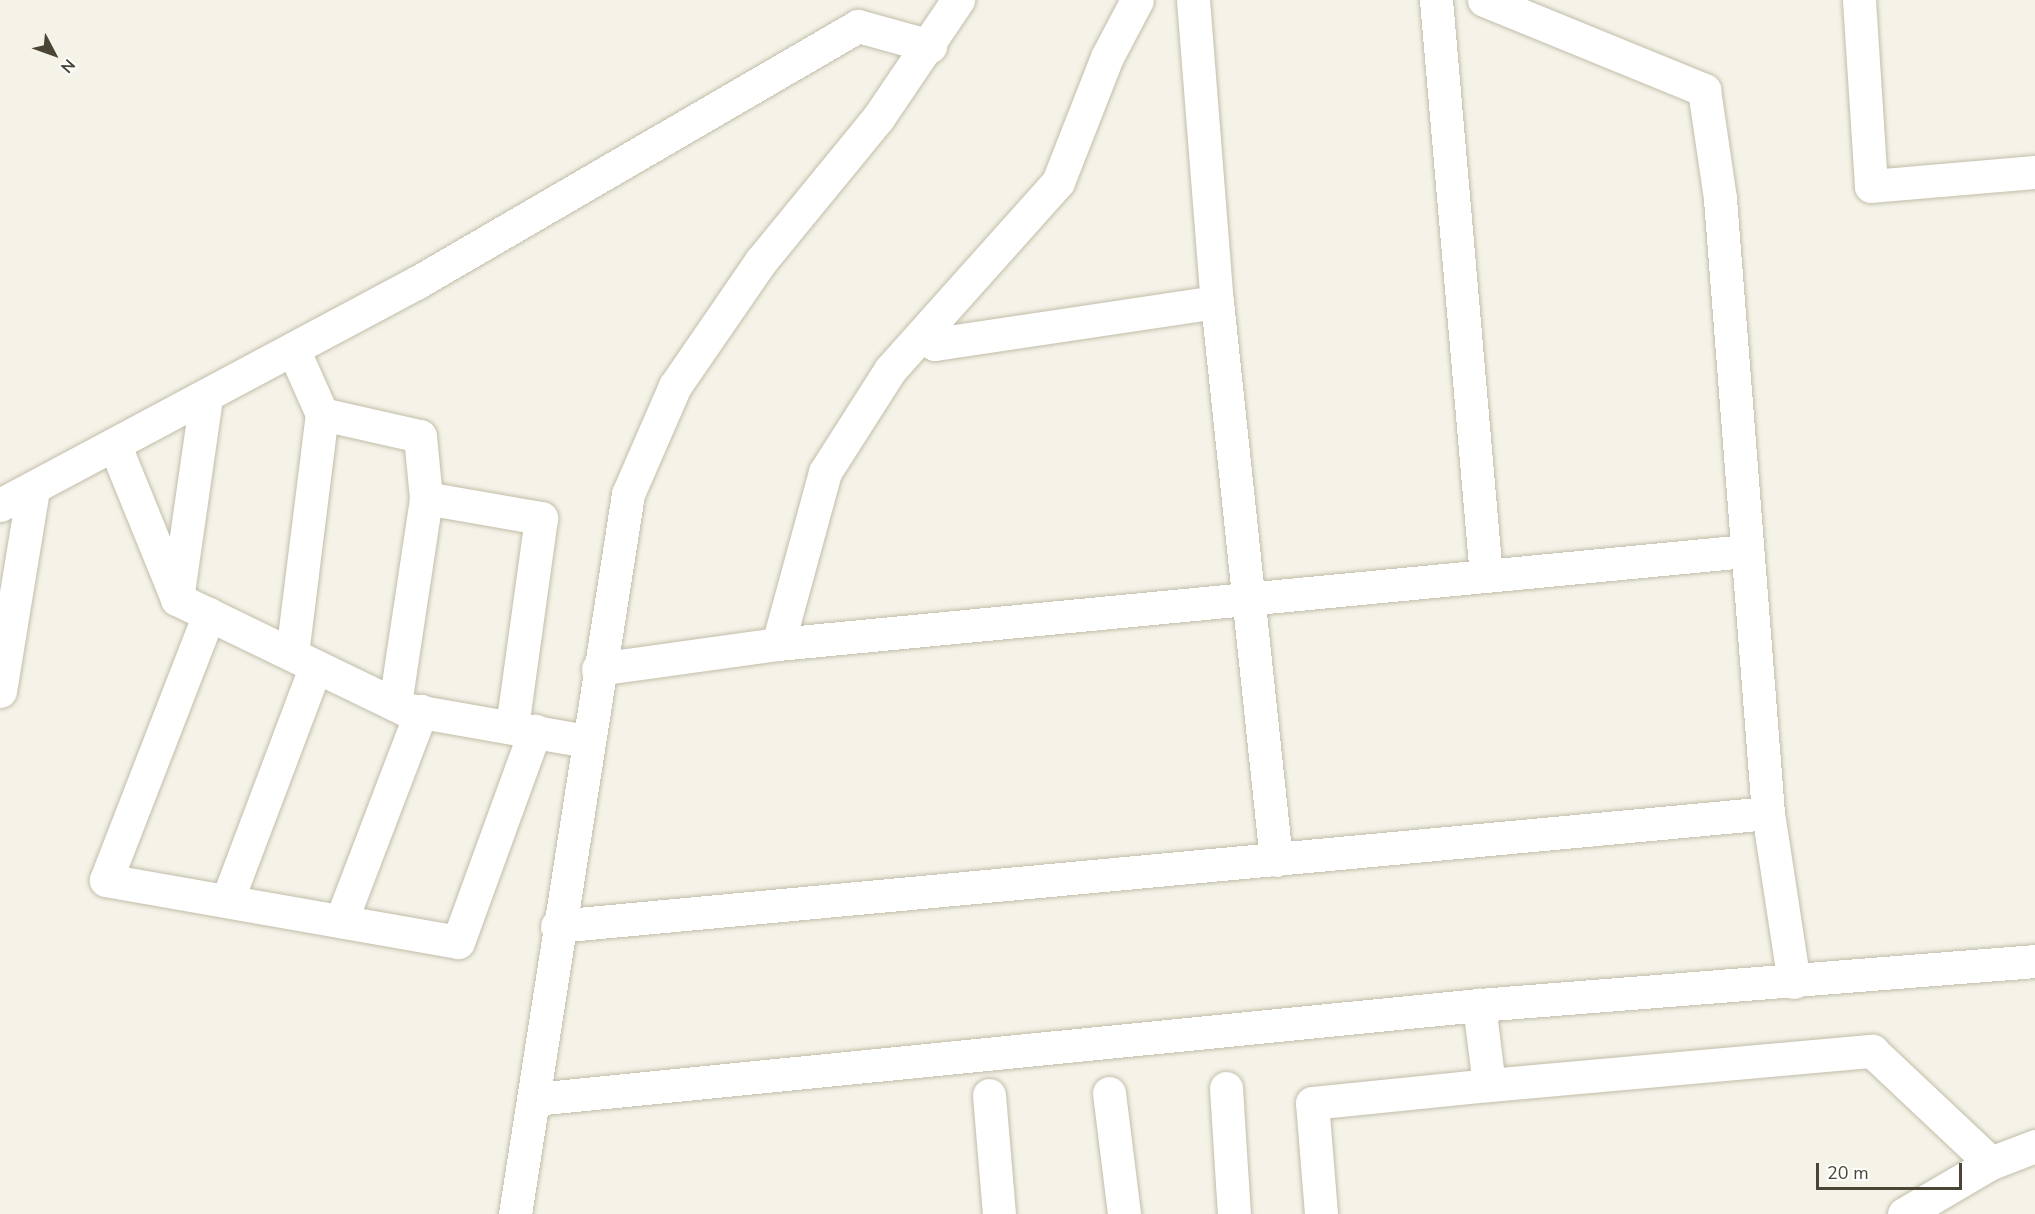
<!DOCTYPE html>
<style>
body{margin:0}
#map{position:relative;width:2035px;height:1214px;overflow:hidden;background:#f5f3e8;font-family:"Nunito Sans",sans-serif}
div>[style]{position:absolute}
.roads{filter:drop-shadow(0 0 2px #c2bda9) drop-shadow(0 0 2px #c2bda9)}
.minor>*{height:33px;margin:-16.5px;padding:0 16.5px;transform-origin:16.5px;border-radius:16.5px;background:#fff}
span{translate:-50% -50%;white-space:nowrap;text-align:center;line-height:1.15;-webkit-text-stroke:4.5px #fff;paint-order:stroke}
.north{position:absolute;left:24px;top:24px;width:60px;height:60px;-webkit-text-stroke:4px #fff;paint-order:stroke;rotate:131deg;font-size:16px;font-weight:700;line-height:24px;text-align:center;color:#4a4535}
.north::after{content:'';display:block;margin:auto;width:21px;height:27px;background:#4a4535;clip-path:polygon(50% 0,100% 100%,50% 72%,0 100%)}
.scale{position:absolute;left:1816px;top:1163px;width:146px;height:27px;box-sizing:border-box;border:3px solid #4a4535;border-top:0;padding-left:8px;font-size:18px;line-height:21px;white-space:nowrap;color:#4a4535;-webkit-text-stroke:4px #fff;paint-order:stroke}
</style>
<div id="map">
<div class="roads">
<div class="minor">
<div style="left:1193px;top:0;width:303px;rotate:85.5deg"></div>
<div style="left:1217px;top:302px;width:561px;rotate:83.96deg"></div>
<div style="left:1436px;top:0;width:578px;rotate:85.04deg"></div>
<div style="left:1484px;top:0;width:238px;rotate:22.2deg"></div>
<div style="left:1704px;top:90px;width:110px;rotate:81.6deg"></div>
<div style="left:1720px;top:199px;width:616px;rotate:85.53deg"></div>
<div style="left:1768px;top:813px;width:171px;rotate:81.3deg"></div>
<div style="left:1859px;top:0;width:186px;rotate:86.3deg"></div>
<div style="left:1871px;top:186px;width:165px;rotate:-4.9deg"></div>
<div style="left:922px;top:336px;width:15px;rotate:32deg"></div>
<div style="left:935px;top:344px;width:285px;rotate:-8.5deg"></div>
<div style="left:293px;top:349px;width:71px;rotate:66deg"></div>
<div style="left:322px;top:414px;width:100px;rotate:12.7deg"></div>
<div style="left:420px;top:436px;width:62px;rotate:84.5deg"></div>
<div style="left:115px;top:446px;width:165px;rotate:67.9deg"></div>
<div style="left:177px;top:599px;width:253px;rotate:25.8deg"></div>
<div style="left:405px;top:709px;width:185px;rotate:10deg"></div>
<div style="left:0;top:505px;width:472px;rotate:-28.1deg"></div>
<div style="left:416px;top:283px;width:511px;rotate:-30.18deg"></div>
<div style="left:858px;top:26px;width:75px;rotate:15.5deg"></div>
<div style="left:177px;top:599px;width:204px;rotate:-81.8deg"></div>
<div style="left:209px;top:614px;width:285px;rotate:111.2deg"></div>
<div style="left:106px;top:880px;width:357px;rotate:10deg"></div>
<div style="left:458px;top:942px;width:225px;rotate:-70deg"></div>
<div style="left:778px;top:644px;width:178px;rotate:-74.7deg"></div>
<div style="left:825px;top:472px;width:121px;rotate:-57.5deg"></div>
<div style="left:890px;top:370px;width:252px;rotate:-48.2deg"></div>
<div style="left:1058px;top:182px;width:134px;rotate:-68.6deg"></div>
<div style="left:1107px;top:57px;width:64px;rotate:-62.2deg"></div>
<div style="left:292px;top:654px;width:242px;rotate:-82.9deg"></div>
<div style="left:598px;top:669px;width:182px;rotate:-7.9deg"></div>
<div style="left:778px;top:644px;width:972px;rotate:-5.49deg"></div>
<div style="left:0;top:691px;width:204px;rotate:-80.7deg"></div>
<div style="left:395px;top:704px;width:208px;rotate:-81.4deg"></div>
<div style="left:426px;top:498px;width:117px;rotate:9.9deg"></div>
<div style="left:541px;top:518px;width:211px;rotate:97.9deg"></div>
<div style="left:227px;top:901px;width:251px;rotate:-69.3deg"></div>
<div style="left:341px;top:921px;width:225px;rotate:-69.1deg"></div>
<div style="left:557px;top:926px;width:1216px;rotate:-5.33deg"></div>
<div style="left:1489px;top:1085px;width:385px;rotate:-5.1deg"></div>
<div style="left:1872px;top:1051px;width:163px;rotate:43.3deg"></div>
<div style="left:1991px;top:1163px;width:47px;rotate:-21.1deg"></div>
<div style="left:1226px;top:1088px;width:126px;rotate:86.4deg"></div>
<div style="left:1109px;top:1093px;width:122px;rotate:82.9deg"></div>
<div style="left:989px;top:1095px;width:119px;rotate:85.2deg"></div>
<div style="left:535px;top:1099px;width:949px;rotate:-5.69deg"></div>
<div style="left:1479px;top:1005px;width:558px;rotate:-4.52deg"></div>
<div style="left:515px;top:1214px;width:729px;rotate:-81.08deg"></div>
<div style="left:628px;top:494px;width:118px;rotate:-66.5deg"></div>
<div style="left:675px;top:386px;width:152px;rotate:-55.5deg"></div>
<div style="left:761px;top:261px;width:185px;rotate:-50.7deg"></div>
<div style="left:878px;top:118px;width:143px;rotate:-55.9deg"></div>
<div style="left:1321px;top:1214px;width:111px;rotate:-94.6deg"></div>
<div style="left:1312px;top:1103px;width:178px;rotate:-5.8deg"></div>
<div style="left:1489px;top:1085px;width:81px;rotate:-97.1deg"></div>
<div style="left:1904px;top:1214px;width:101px;rotate:-30.4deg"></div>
</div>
</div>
<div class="north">N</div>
<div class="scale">20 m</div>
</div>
